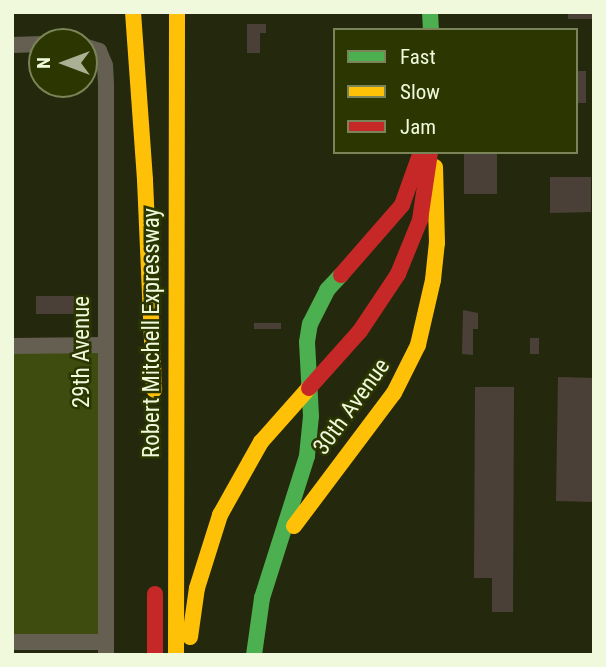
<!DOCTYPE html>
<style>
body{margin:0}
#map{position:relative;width:606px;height:667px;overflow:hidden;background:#24290d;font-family:"Roboto Condensed",sans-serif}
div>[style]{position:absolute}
.green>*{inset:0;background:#3e4c10}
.building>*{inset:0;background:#4b4038}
.street>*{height:16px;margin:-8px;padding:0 8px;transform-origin:8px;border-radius:8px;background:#655f52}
.fast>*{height:16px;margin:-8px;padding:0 8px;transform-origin:8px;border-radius:8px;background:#4caf50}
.slow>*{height:16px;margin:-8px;padding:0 8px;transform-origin:8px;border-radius:8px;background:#ffc107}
.jam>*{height:16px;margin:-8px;padding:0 8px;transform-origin:8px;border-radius:8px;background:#c62828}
span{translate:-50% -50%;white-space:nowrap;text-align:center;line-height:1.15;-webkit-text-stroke:5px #2b3600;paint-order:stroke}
.street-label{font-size:23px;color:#f0f9dc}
.frame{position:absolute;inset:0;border:14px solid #f0f9dc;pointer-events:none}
.legend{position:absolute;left:333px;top:28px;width:245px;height:126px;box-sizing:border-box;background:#2b3600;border:2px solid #7a8458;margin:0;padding:9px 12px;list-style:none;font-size:21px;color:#f0f9dc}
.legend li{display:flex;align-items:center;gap:14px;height:35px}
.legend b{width:35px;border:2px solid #7a8458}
.north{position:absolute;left:28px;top:28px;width:70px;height:70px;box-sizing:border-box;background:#2b3600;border:2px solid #7a8458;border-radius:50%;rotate:270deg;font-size:19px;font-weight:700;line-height:28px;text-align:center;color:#f0f9dc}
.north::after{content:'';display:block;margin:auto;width:24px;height:32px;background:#a9b094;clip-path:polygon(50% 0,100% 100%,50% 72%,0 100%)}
</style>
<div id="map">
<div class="green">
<div style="clip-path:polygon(104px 345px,106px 642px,12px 642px,12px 350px)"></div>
</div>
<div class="building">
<div style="clip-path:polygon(568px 12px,594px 12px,594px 19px,568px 19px)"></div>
<div style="clip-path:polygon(247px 24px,266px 24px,266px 33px,260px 33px,260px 53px,247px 53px)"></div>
<div style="clip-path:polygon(576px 71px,586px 71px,586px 103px,576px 103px)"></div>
<div style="clip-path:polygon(464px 154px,497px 154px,497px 194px,464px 194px)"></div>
<div style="clip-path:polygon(550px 177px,591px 177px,591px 212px,550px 213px)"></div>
<div style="clip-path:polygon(36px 296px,74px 296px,74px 314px,36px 314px)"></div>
<div style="clip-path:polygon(463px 310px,478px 313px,478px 329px,473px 329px,473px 355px,462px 354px)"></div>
<div style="clip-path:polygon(254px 323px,281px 323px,281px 329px,254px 329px)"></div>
<div style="clip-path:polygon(530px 338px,539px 338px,539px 354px,530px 354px)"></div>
<div style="clip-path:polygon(558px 377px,594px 378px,594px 502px,556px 501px)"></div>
<div style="clip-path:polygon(475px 387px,514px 387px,513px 612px,492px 612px,492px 578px,474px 578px)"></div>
</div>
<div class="street">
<div style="left:12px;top:45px;width:30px;rotate:-2deg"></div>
<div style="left:84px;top:46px;width:16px;rotate:18deg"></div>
<div style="left:99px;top:51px;width:15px;rotate:67deg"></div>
<div style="left:105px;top:65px;width:21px;rotate:87deg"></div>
<div style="left:106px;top:86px;width:569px;rotate:90deg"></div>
<div style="left:12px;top:346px;width:92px;rotate:-0.6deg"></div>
<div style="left:12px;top:642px;width:94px"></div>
</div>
<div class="fast">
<div style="left:430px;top:12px;width:18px;rotate:87deg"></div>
<div style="left:254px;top:655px;width:58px;rotate:-82deg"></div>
<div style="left:262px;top:598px;width:149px;rotate:-72.4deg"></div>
<div style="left:307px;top:456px;width:40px;rotate:-84.3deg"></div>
<div style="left:311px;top:416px;width:74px;rotate:-93.1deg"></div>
<div style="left:307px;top:342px;width:18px;rotate:-81deg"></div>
<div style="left:310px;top:324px;width:38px;rotate:-63deg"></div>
<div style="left:327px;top:290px;width:21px;rotate:-47deg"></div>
</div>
<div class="slow">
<div style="left:133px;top:12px;width:168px;rotate:85.9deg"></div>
<div style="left:145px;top:180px;width:210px;rotate:87.5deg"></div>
<div style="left:294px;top:526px;width:166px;rotate:-53.1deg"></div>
<div style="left:394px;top:393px;width:54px;rotate:-63.4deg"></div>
<div style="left:418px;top:345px;width:67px;rotate:-77deg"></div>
<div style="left:433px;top:280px;width:37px;rotate:-84deg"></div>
<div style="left:437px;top:243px;width:76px;rotate:-91.5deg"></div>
<div style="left:190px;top:637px;width:49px;rotate:-81.9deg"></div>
<div style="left:197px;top:588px;width:77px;rotate:-72.5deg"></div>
<div style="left:220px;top:515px;width:84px;rotate:-60.7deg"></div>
<div style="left:261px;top:442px;width:72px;rotate:-48.4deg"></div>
<div style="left:176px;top:655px;width:643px;rotate:-89.91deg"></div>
</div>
<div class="jam">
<div style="left:341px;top:275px;width:93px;rotate:-48.9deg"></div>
<div style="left:402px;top:205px;width:56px;rotate:-70.3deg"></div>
<div style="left:309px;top:388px;width:76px;rotate:-48.2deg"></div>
<div style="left:360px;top:331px;width:69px;rotate:-56.3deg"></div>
<div style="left:398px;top:274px;width:58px;rotate:-67.8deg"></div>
<div style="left:420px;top:220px;width:69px;rotate:-81.6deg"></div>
<div style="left:155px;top:594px;width:61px;rotate:90deg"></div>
</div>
<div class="street-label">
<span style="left:152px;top:333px;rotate:-90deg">Robert Mitchell Expressway</span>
<span style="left:82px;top:352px;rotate:-90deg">29th Avenue</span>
<span style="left:352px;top:407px;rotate:-54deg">30th Avenue</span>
</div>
<div class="frame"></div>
<ul class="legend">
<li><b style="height:9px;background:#4caf50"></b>Fast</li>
<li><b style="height:9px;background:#ffc107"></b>Slow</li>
<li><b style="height:9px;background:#c62828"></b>Jam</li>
</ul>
<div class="north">N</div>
</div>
